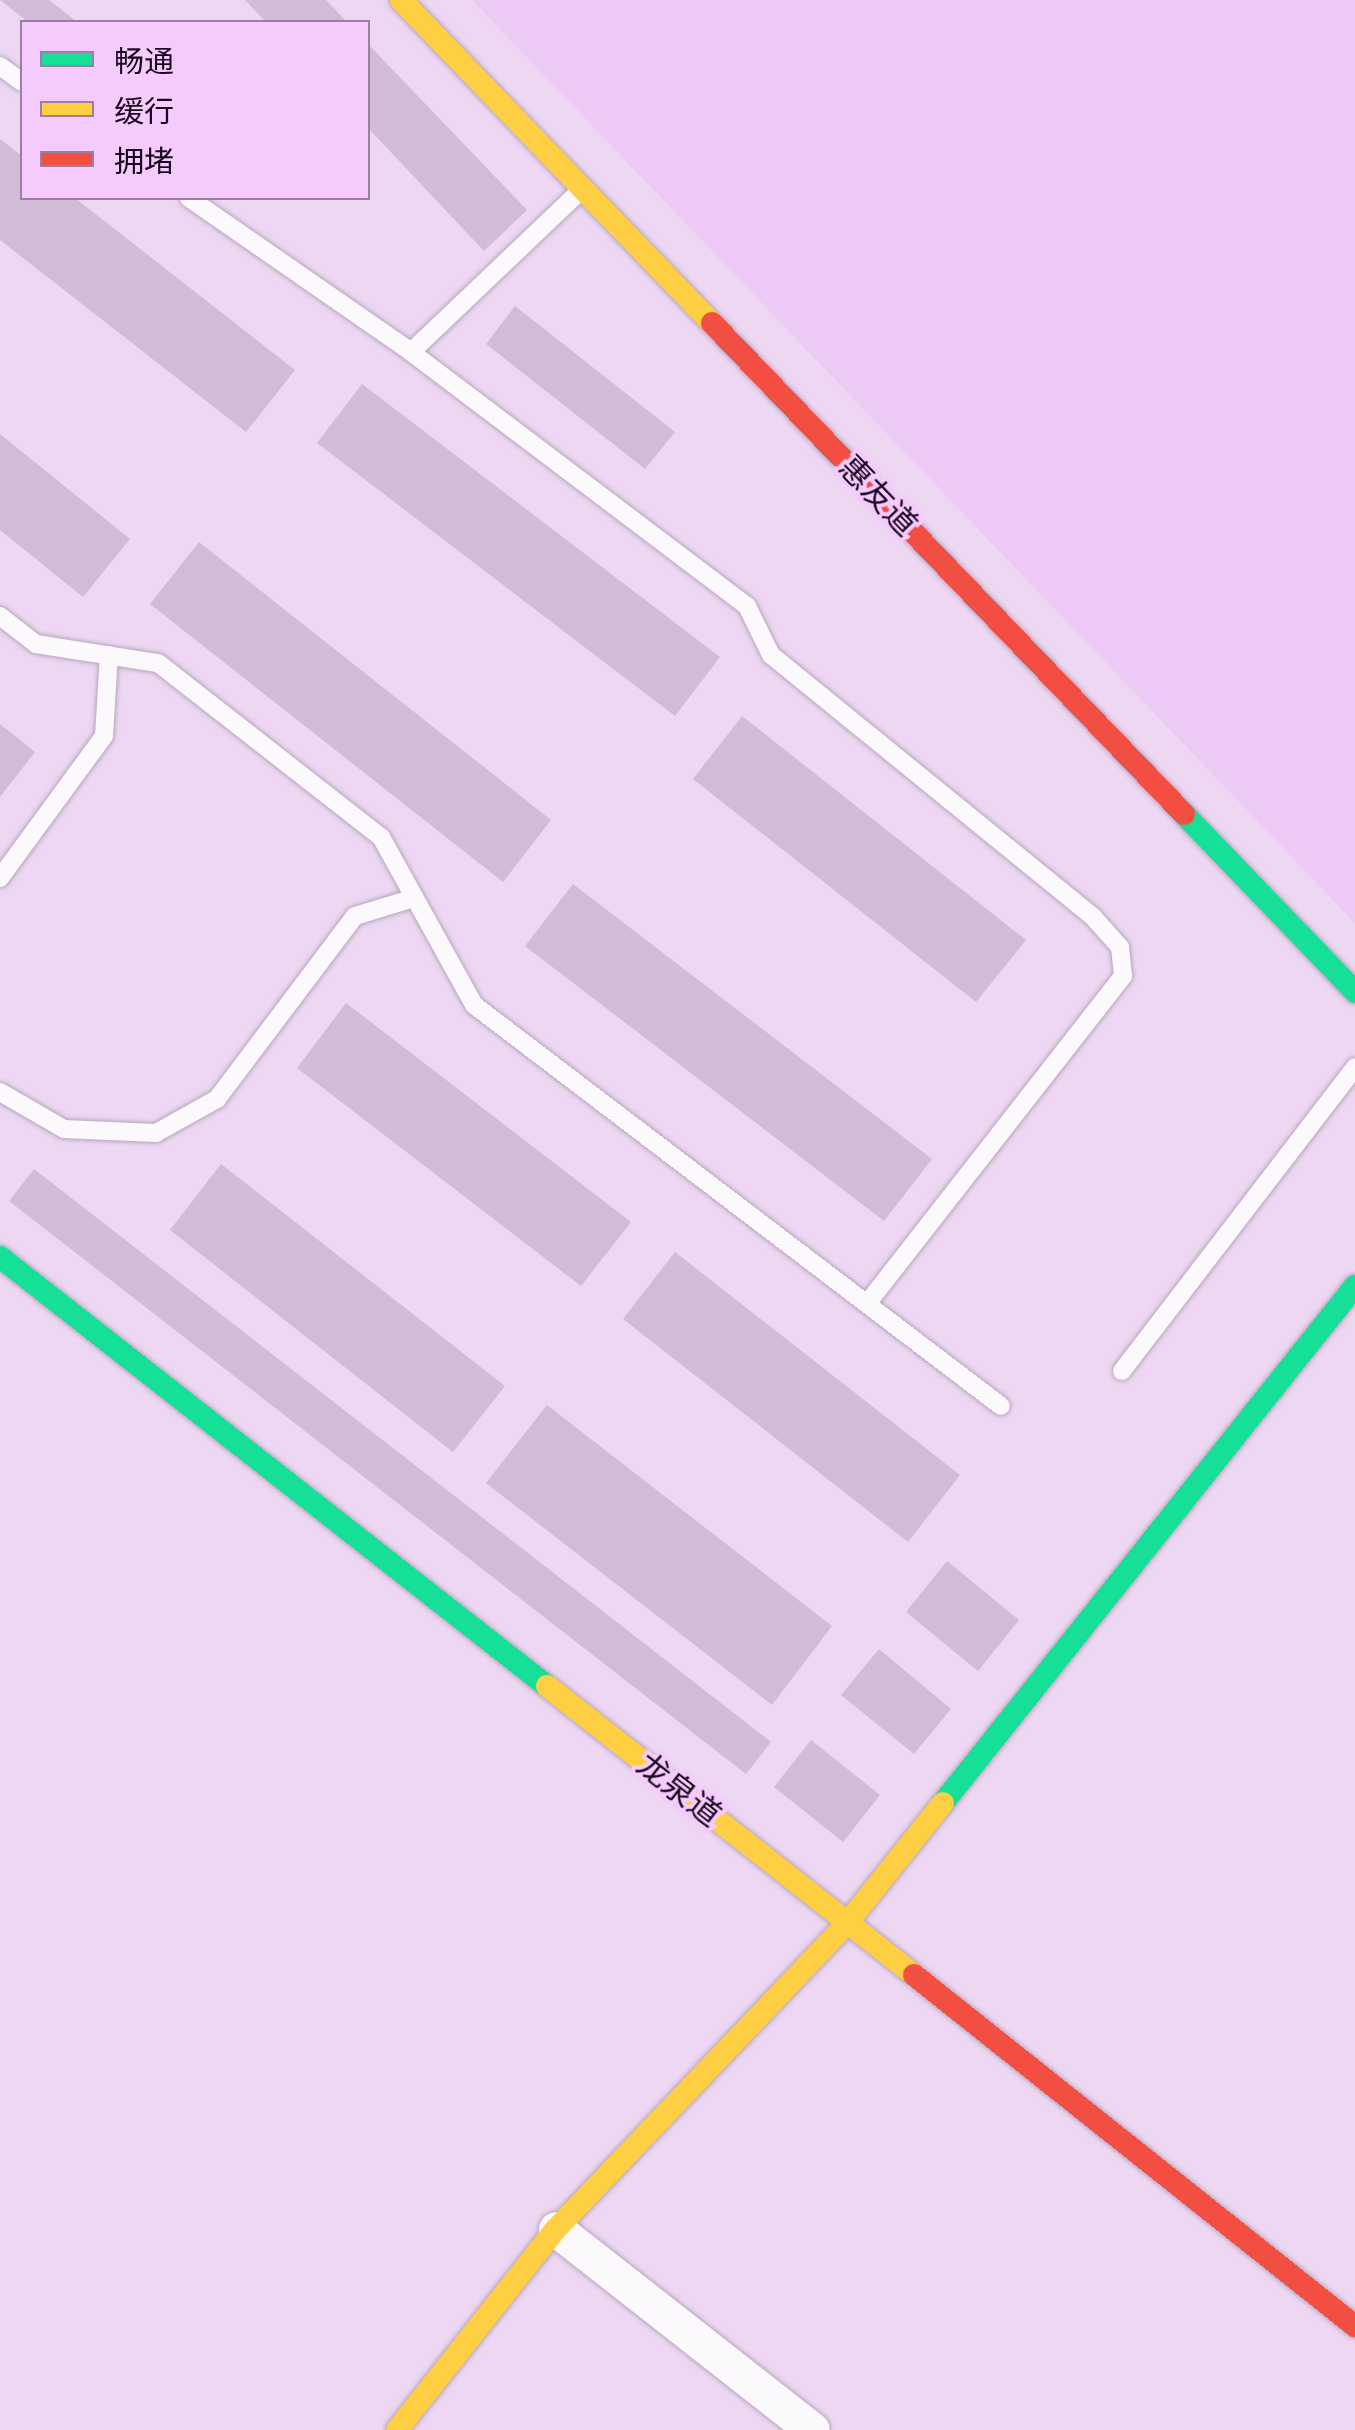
<!DOCTYPE html>
<meta charset="utf-8">
<style>
body{margin:0}
#map{position:relative;width:1355px;height:2430px;overflow:hidden;background:#edd7f2;font-family:"Roboto Condensed","Noto Sans SC",sans-serif}
div>[style]{position:absolute}
.built>*{inset:0;background:#edcaf5}
.building>*{inset:0;background:#d2bbd7}
.roads{filter:drop-shadow(0 0 2px #b9a6be) drop-shadow(0 0 2px #b9a6be)}
.lane>*{height:18px;margin:-9px;padding:0 9px;transform-origin:9px;border-radius:9px;background:#fcf9fd}
.street>*{height:35px;margin:-17.5px;padding:0 17.5px;transform-origin:17.5px;border-radius:17.5px;background:#fcf9fd}
.fast>*{height:22px;margin:-11px;padding:0 11px;transform-origin:11px;border-radius:11px;background:#16e098}
.slow>*{height:22px;margin:-11px;padding:0 11px;transform-origin:11px;border-radius:11px;background:#ffcf43}
.jam>*{height:22px;margin:-11px;padding:0 11px;transform-origin:11px;border-radius:11px;background:#f24e42}
span{translate:-50% -50%;white-space:nowrap;text-align:center;line-height:1.15;-webkit-text-stroke:8px #f5cbfe;paint-order:stroke}
.street-label{font-size:32px;color:#19071d}
.legend{position:absolute;left:20px;top:20px;width:350px;height:180px;box-sizing:border-box;background:#f5cbfe;border:2px solid #9d7da4;margin:0;padding:12px 18px;list-style:none;font-size:30px;color:#19071d}
.legend li{display:flex;align-items:center;gap:20px;height:50px}
.legend b{width:50px;border:2px solid #9d7da4}
</style>
<div id="map">
<div class="built">
<div style="clip-path:polygon(472px 0,1355px 0,1355px 923px)"></div>
</div>
<div class="building">
<div style="clip-path:polygon(0 0,49px 0,77px 22px,28px 22px)"></div>
<div style="clip-path:polygon(245px 0,326px 0,347px 22px,266px 22px)"></div>
<div style="clip-path:polygon(368px 44px,527px 210px,484px 251px,368px 128px)"></div>
<div style="clip-path:polygon(0 139px,22px 156px,22px 198px,75px 198px,295px 370px,246px 432px,0 240px)"></div>
<div style="clip-path:polygon(515px 306px,675px 432px,645px 469px,486px 344px)"></div>
<div style="clip-path:polygon(362px 384px,720px 657px,675px 716px,317px 443px)"></div>
<div style="clip-path:polygon(0 434px,130px 539px,83px 597px,0 530px)"></div>
<div style="clip-path:polygon(199px 542px,551px 820px,503px 882px,150px 604px)"></div>
<div style="clip-path:polygon(742px 716px,1026px 940px,976px 1002px,693px 779px)"></div>
<div style="clip-path:polygon(0 724px,35px 752px,0 797px)"></div>
<div style="clip-path:polygon(573px 884px,932px 1159px,884px 1221px,525px 946px)"></div>
<div style="clip-path:polygon(346px 1003px,631px 1222px,581px 1286px,297px 1068px)"></div>
<div style="clip-path:polygon(221px 1164px,505px 1386px,453px 1452px,170px 1230px)"></div>
<div style="clip-path:polygon(34px 1169px,771px 1742px,746px 1774px,9px 1201px)"></div>
<div style="clip-path:polygon(675px 1252px,960px 1475px,908px 1542px,623px 1319px)"></div>
<div style="clip-path:polygon(547px 1405px,832px 1626px,772px 1705px,486px 1483px)"></div>
<div style="clip-path:polygon(947px 1561px,1019px 1620px,978px 1671px,906px 1612px)"></div>
<div style="clip-path:polygon(879px 1649px,951px 1709px,914px 1754px,841px 1695px)"></div>
<div style="clip-path:polygon(811px 1740px,880px 1795px,843px 1842px,774px 1787px)"></div>
</div>
<div class="roads">
<div class="lane">
<div style="left:0;top:66px;width:27px;rotate:36deg"></div>
<div style="left:189px;top:198px;width:270px;rotate:34.7deg"></div>
<div style="left:411px;top:352px;width:421px;rotate:37.1deg"></div>
<div style="left:747px;top:606px;width:55px;rotate:63.9deg"></div>
<div style="left:771px;top:655px;width:415px;rotate:39.1deg"></div>
<div style="left:1093px;top:917px;width:40px;rotate:48deg"></div>
<div style="left:1120px;top:947px;width:29px;rotate:84deg"></div>
<div style="left:1123px;top:976px;width:416px;rotate:128deg"></div>
<div style="left:411px;top:352px;width:235px;rotate:-43.6deg"></div>
<div style="left:0;top:616px;width:46px;rotate:37.9deg"></div>
<div style="left:36px;top:644px;width:123px;rotate:8.9deg"></div>
<div style="left:158px;top:663px;width:283px;rotate:38deg"></div>
<div style="left:381px;top:837px;width:192px;rotate:61deg"></div>
<div style="left:474px;top:1005px;width:662px;rotate:37.27deg"></div>
<div style="left:0;top:878px;width:176px;rotate:-53.8deg"></div>
<div style="left:104px;top:736px;width:81px;rotate:-86.5deg"></div>
<div style="left:0;top:1092px;width:74px;rotate:30deg"></div>
<div style="left:64px;top:1129px;width:92px;rotate:2.5deg"></div>
<div style="left:156px;top:1133px;width:70px;rotate:-29.1deg"></div>
<div style="left:217px;top:1099px;width:229px;rotate:-53deg"></div>
<div style="left:355px;top:916px;width:62px;rotate:-17deg"></div>
<div style="left:1122px;top:1371px;width:383px;rotate:-52.5deg"></div>
</div>
<div class="street">
<div style="left:556px;top:2229px;width:325px;rotate:38.1deg"></div>
</div>
<div class="fast">
<div style="left:1184px;top:814px;width:247px;rotate:46.1deg"></div>
<div style="left:0;top:1257px;width:695px;rotate:38.11deg"></div>
<div style="left:943px;top:1803px;width:661px;rotate:-51.45deg"></div>
</div>
<div class="slow">
<div style="left:401px;top:0;width:448px;rotate:46.1deg"></div>
<div style="left:547px;top:1686px;width:467px;rotate:38.2deg"></div>
<div style="left:397px;top:2430px;width:256px;rotate:-51.7deg"></div>
<div style="left:556px;top:2229px;width:424px;rotate:-46.4deg"></div>
<div style="left:848px;top:1922px;width:152px;rotate:-51.4deg"></div>
</div>
<div class="jam">
<div style="left:712px;top:323px;width:681px;rotate:46.13deg"></div>
<div style="left:914px;top:1975px;width:564px;rotate:38.52deg"></div>
</div>
</div>
<div class="street-label">
<span style="left:878px;top:496px;rotate:46deg">惠友道</span>
<span style="left:679px;top:1790px;rotate:38deg">龙泉道</span>
</div>
<ul class="legend">
<li><b style="height:12px;background:#16e098"></b>畅通</li>
<li><b style="height:12px;background:#ffcf43"></b>缓行</li>
<li><b style="height:12px;background:#f24e42"></b>拥堵</li>
</ul>
</div>
